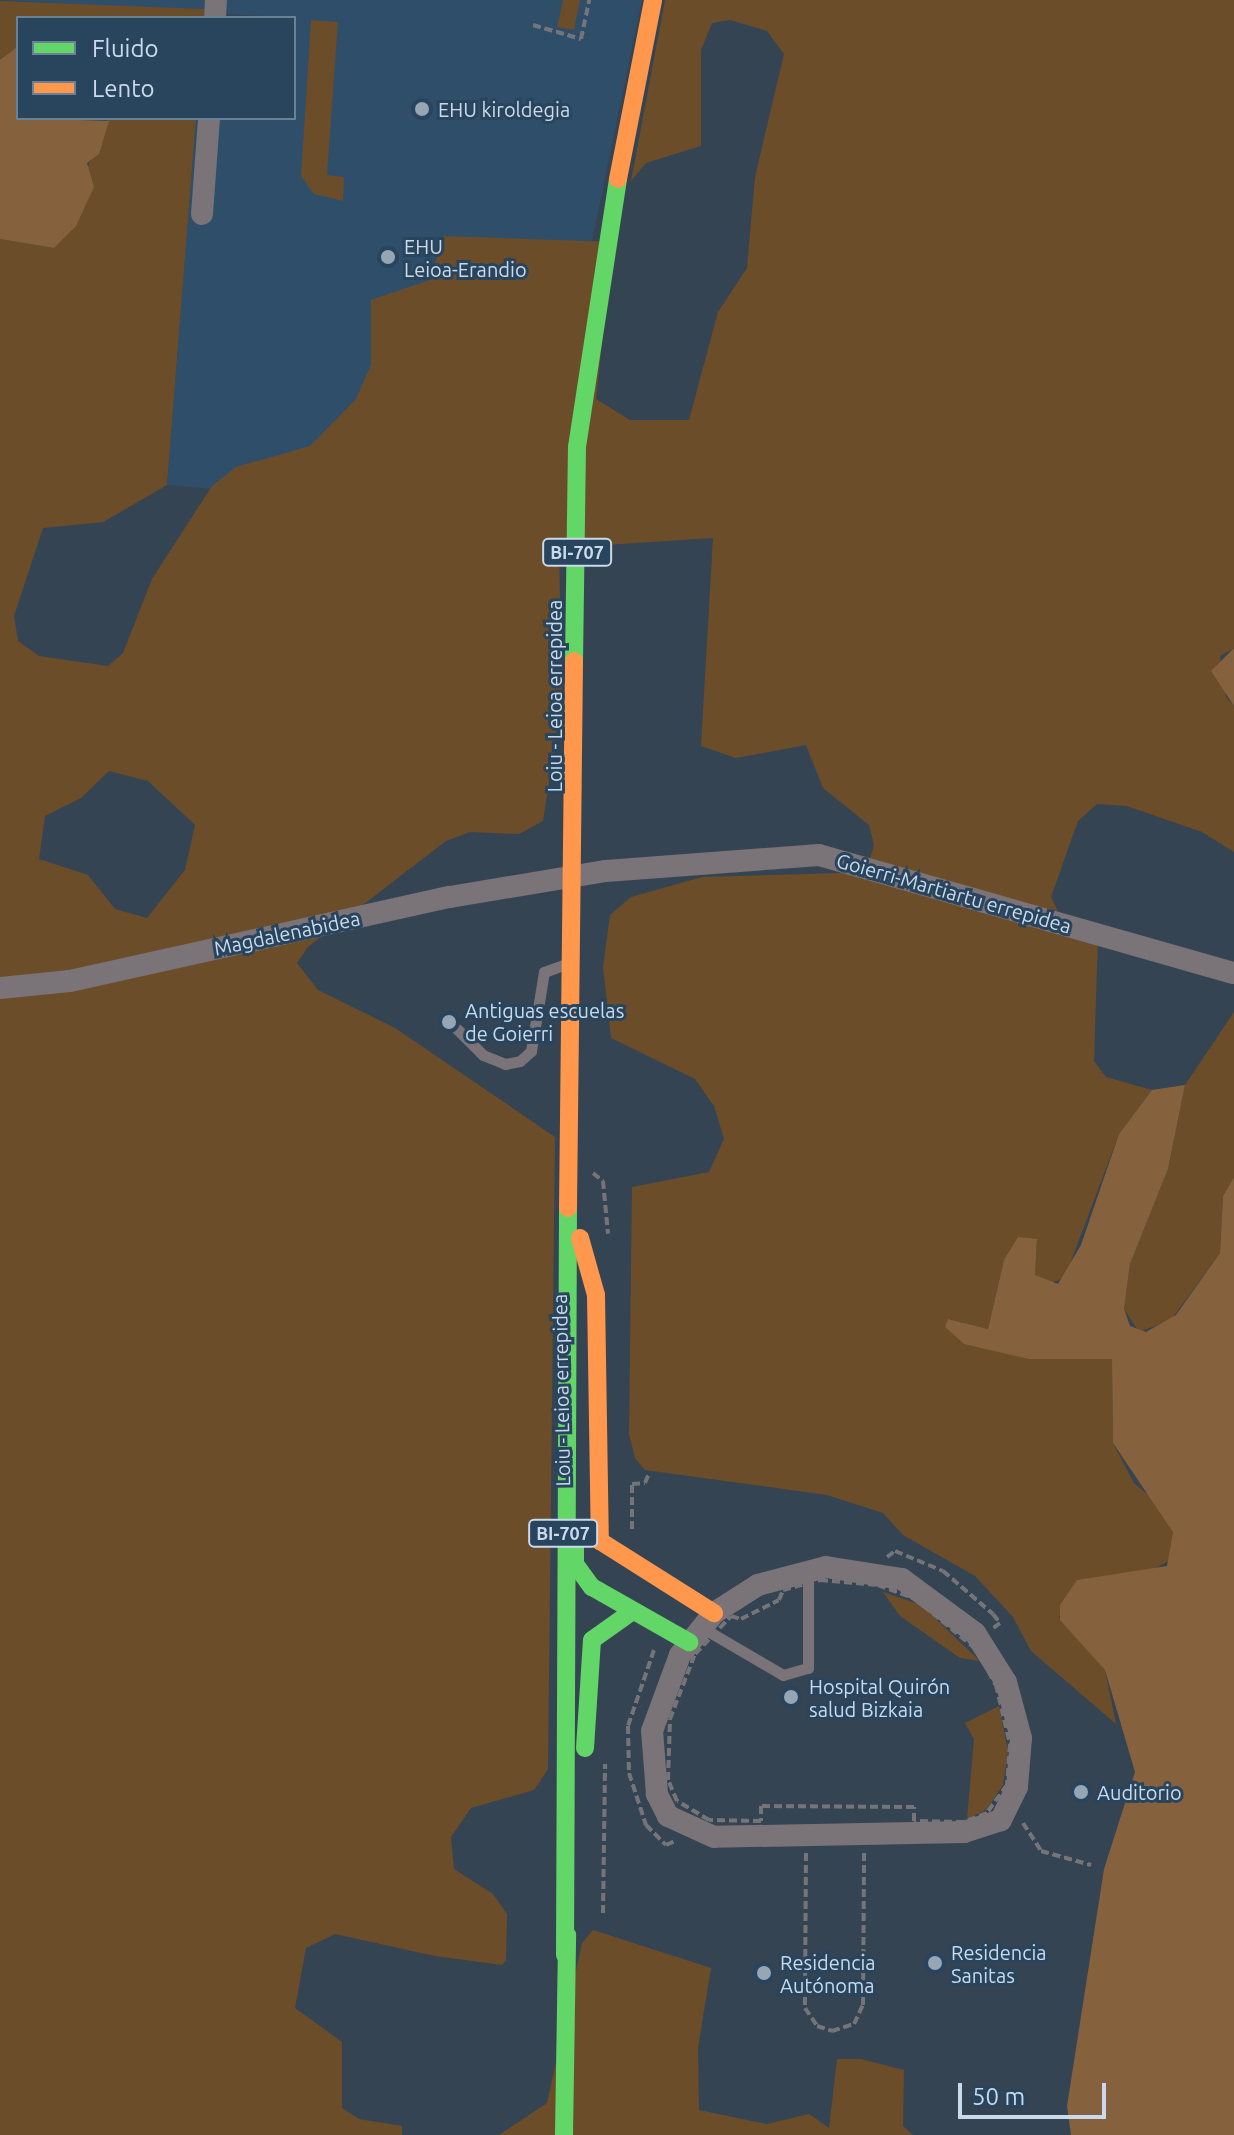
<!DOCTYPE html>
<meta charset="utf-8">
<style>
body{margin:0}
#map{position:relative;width:1234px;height:2135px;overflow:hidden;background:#354452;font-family:Ubuntu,sans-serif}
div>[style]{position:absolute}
.built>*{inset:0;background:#2e4e6a}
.green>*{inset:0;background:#6c4d29}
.forest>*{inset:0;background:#85623d}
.path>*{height:4px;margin-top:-2px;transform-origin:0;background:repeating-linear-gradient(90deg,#747479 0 8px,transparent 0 12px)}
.lane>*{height:11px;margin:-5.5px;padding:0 5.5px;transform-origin:5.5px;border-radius:5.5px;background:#7a7377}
.street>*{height:22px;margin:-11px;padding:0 11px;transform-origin:11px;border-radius:11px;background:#7a7377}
.fast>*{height:18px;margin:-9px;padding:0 9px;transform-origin:9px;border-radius:9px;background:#63d668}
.slow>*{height:18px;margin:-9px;padding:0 9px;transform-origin:9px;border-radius:9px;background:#ff974d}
.dots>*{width:22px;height:22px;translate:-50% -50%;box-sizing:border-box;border:4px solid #29455e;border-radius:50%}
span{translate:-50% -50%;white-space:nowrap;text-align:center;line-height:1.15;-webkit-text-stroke:6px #29455e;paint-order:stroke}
.shield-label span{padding:2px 6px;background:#29455e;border:2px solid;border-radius:6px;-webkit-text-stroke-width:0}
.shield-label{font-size:18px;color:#cadaea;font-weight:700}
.poi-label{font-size:20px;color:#cadaea}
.left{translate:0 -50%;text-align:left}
.street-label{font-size:20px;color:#cadaea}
.legend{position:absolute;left:16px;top:16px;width:280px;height:104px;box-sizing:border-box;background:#29455e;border:2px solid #698196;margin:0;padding:10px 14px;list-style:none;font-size:24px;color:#cadaea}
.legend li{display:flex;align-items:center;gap:16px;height:40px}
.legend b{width:40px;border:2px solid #698196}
.scale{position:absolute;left:958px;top:2083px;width:148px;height:36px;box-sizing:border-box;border:4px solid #cadaea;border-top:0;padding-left:10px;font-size:24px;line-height:28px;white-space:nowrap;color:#cadaea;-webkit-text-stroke:6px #29455e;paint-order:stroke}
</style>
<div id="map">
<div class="built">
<div style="clip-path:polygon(642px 0,581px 294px,463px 511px,167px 485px,196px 118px,294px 118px,294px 18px,0 0)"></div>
</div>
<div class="green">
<div style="clip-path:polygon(563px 0,580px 0,574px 30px,557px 27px)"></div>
<div style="clip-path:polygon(evenodd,665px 0,1234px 0,1234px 648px,1220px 656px,1226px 697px,1234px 706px,1234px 852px,1202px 832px,1127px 806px,1097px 804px,1078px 821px,1051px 897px,1060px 916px,1098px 937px,1094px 1061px,1106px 1077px,1152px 1090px,1119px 1134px,1065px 1277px,1048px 1285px,1035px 1275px,1037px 1239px,1004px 1260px,988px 1329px,949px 1319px,997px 1350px,1029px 1359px,1112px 1359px,1113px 1443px,1134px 1483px,1162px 1507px,1173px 1532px,1172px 1559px,1143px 1575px,1077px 1580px,1059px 1617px,1105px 1670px,1116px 1724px,1031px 1651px,1013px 1617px,975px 1576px,903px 1535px,883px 1513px,827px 1495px,645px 1470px,635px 1458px,629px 1434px,632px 1187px,709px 1172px,724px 1139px,714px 1106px,695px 1079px,611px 1038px,603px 967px,610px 915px,631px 897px,702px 877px,841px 873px,869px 862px,874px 845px,869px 825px,823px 788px,806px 745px,736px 758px,701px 746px,713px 538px,559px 548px,562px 696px,543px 821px,519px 834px,470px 832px,446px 841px,308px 947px,297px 963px,318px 990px,395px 1028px,555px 1137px,548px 1769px,534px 1790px,471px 1808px,451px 1837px,454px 1869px,493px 1894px,507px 1914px,506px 1960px,502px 1965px,435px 1956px,335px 1934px,306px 1948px,295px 2008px,342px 2042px,342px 2108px,359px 2119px,402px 2126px,402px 2135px,0 2135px,0 239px,54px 248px,108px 118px,196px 118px,167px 485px,103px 522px,43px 528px,14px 616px,18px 641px,39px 656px,108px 666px,123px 653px,152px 579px,212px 486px,236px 467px,310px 446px,356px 399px,371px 365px,371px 300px,430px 280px,443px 236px,613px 242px,596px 399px,630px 420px,689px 420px,718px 312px,747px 268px,755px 177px,784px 54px,767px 31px,730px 20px,712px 23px,701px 50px,701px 146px,646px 163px,631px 181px,665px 0,109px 771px,148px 781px,195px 825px,185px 870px,147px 918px,115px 909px,88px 875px,39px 859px,45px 816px,81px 798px,109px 771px)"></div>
<div style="clip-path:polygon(0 1px,204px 9px,204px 18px,18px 18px,18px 46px,0 60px)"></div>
<div style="clip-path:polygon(311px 20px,338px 22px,327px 175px,344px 177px,343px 201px,314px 194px,301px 176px)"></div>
<div style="clip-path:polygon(1234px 1012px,1234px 1177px,1223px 1196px,1220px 1253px,1171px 1320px,1139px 1332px,1124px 1309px,1130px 1264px,1168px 1169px,1185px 1085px)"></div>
<div style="clip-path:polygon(883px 1592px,921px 1605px,980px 1661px,960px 1658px,900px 1616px)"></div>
<div style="clip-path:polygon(999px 1706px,1008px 1751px,1003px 1785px,986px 1810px,967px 1819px,974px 1739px,965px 1723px)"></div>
<div style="clip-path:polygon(593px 1930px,711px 1968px,698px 2048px,699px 2110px,767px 2124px,809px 2114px,829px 2128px,837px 2059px,861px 2059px,904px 2070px,903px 2126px,913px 2135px,499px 2135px,547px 2103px,582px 1943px)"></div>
</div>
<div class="forest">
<div style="clip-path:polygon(18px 46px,18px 118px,109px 121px,99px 154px,87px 163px,94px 187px,76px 226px,54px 248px,0 239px,0 60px)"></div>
<div style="clip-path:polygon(1234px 648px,1234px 706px,1211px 671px)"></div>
<div style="clip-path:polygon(1185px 1085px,1168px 1169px,1130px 1264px,1124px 1309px,1130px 1326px,1146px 1332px,1176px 1315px,1220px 1253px,1223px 1196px,1234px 1177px,1234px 2135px,1071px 2135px,1067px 2106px,1104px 1869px,1135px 1772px,1105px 1670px,1060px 1620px,1060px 1605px,1077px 1580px,1167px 1566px,1173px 1532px,1113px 1443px,1112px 1359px,1029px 1359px,964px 1344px,945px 1327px,948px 1319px,988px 1329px,1004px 1260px,1018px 1237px,1037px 1239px,1035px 1275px,1058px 1284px,1081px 1245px,1119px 1134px,1152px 1090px)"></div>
</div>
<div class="path">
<div style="left:533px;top:25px;width:50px;rotate:16.3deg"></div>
<div style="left:581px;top:39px;width:40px;rotate:-78deg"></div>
<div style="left:593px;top:1173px;width:13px;rotate:39deg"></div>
<div style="left:603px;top:1181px;width:53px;rotate:84.6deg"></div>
<div style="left:632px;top:1529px;width:45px;rotate:-90deg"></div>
<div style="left:632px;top:1484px;width:13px;rotate:-4deg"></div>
<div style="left:645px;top:1483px;width:11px;rotate:-68deg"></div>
<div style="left:887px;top:1557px;width:10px;rotate:-37deg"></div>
<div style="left:895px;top:1551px;width:52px;rotate:22.6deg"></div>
<div style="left:943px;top:1571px;width:66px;rotate:40.7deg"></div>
<div style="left:993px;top:1614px;width:11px;rotate:52deg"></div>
<div style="left:1000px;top:1623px;width:9px;rotate:144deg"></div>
<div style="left:820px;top:1580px;width:58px;rotate:4.9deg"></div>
<div style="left:878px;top:1585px;width:38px;rotate:20deg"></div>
<div style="left:914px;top:1598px;width:82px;rotate:39.5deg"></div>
<div style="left:977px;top:1650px;width:40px;rotate:62deg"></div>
<div style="left:996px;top:1685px;width:61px;rotate:76.7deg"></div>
<div style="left:1010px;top:1744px;width:41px;rotate:94.2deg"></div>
<div style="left:1007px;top:1785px;width:34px;rotate:126deg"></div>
<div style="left:987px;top:1813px;width:25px;rotate:159deg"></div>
<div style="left:964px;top:1822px;width:50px;rotate:-178.9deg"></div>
<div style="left:914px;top:1821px;width:14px;rotate:-90deg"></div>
<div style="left:914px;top:1807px;width:153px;rotate:-179.6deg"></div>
<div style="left:761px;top:1806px;width:15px;rotate:90deg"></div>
<div style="left:761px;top:1821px;width:52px;rotate:-178.9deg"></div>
<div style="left:709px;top:1820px;width:37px;rotate:-149deg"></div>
<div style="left:677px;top:1801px;width:23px;rotate:-113deg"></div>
<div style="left:668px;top:1780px;width:61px;rotate:-88.1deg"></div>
<div style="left:670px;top:1719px;width:70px;rotate:-69deg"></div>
<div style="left:695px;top:1654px;width:52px;rotate:-46.5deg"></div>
<div style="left:731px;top:1616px;width:10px;rotate:17deg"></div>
<div style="left:741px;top:1619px;width:42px;rotate:-26.6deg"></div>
<div style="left:779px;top:1600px;width:11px;rotate:-68deg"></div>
<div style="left:783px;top:1590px;width:38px;rotate:-15deg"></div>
<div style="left:654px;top:1650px;width:80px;rotate:108.9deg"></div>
<div style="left:628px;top:1726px;width:47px;rotate:88.8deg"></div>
<div style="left:629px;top:1773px;width:55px;rotate:71.9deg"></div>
<div style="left:646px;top:1825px;width:28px;rotate:45deg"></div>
<div style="left:666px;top:1845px;width:12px;rotate:-24deg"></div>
<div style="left:1023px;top:1823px;width:33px;rotate:57deg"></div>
<div style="left:1041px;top:1851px;width:52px;rotate:15.6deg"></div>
<div style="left:806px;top:1853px;width:155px;rotate:90.4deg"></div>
<div style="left:805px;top:2008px;width:22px;rotate:56deg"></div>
<div style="left:817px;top:2026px;width:16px;rotate:18deg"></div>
<div style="left:832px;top:2031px;width:23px;rotate:-18deg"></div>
<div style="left:854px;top:2024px;width:21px;rotate:-65deg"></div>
<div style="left:863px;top:2005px;width:153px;rotate:-89.6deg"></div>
<div style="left:603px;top:1913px;width:149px;rotate:-89.2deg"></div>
</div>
<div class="lane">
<div style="left:457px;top:1029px;width:37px;rotate:45deg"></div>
<div style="left:483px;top:1055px;width:24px;rotate:22deg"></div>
<div style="left:505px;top:1064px;width:15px;rotate:-11deg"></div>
<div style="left:520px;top:1061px;width:15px;rotate:-42deg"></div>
<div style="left:531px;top:1051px;width:80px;rotate:-80.7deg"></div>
<div style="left:544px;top:972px;width:23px;rotate:-20deg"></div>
<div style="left:701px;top:1627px;width:95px;rotate:30.3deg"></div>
<div style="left:783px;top:1675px;width:26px;rotate:-16deg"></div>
<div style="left:808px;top:1668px;width:97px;rotate:-90deg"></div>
</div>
<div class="street">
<div style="left:215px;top:18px;width:18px;rotate:-87deg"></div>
<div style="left:202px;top:214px;width:96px;rotate:-85.8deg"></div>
<div style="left:0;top:988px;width:70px;rotate:-5.7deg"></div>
<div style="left:70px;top:981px;width:389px;rotate:-12.5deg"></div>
<div style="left:450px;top:897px;width:158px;rotate:-9.5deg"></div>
<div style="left:606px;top:871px;width:214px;rotate:-4.3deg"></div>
<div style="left:819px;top:855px;width:431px;rotate:15.9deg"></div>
<div style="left:826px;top:1567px;width:77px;rotate:9deg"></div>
<div style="left:902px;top:1579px;width:91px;rotate:36.5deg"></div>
<div style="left:975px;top:1633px;width:58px;rotate:57.7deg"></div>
<div style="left:1006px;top:1682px;width:58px;rotate:75deg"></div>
<div style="left:1021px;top:1738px;width:49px;rotate:94.7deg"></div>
<div style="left:1017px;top:1787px;width:37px;rotate:116deg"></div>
<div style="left:1001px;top:1820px;width:39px;rotate:162deg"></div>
<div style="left:964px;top:1832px;width:250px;rotate:178.9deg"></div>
<div style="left:714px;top:1837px;width:51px;rotate:-155.5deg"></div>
<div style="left:668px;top:1816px;width:25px;rotate:-117deg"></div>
<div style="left:657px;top:1794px;width:63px;rotate:-94.5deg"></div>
<div style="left:652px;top:1731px;width:81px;rotate:-69.8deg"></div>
<div style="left:680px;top:1655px;width:54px;rotate:-51deg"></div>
<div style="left:714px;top:1613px;width:52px;rotate:-32.5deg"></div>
<div style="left:758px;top:1585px;width:70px;rotate:-14.8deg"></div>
</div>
<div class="fast">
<div style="left:574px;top:661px;width:214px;rotate:-89.2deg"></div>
<div style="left:577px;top:447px;width:271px;rotate:-81.3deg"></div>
<div style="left:575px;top:1541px;width:23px;rotate:90deg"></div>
<div style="left:575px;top:1564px;width:29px;rotate:54deg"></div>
<div style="left:592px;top:1587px;width:112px;rotate:29.6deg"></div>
<div style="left:585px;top:1748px;width:108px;rotate:-86.3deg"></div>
<div style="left:592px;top:1640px;width:47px;rotate:-35.4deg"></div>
<div style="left:565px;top:1955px;width:747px;rotate:-89.77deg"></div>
<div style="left:564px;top:2135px;width:200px;rotate:-89.1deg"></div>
</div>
<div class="slow">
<div style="left:618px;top:179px;width:182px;rotate:-78.9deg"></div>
<div style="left:568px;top:1208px;width:547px;rotate:-89.37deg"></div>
<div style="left:580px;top:1238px;width:59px;rotate:74.3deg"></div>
<div style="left:596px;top:1295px;width:246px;rotate:89.1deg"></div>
<div style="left:600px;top:1541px;width:135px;rotate:32.3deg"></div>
</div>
<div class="dots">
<div style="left:422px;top:109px;background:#96a6b5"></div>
<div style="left:388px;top:257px;background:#96a6b5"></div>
<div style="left:449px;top:1022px;background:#96a6b5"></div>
<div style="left:791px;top:1697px;background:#96a6b5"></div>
<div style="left:1081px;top:1792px;background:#96a6b5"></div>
<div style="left:935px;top:1963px;background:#96a6b5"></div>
<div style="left:764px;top:1973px;background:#96a6b5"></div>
</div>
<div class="shield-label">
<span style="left:577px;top:552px">BI-707</span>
<span style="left:563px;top:1533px">BI-707</span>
</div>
<div class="poi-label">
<span class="left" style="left:438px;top:109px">EHU kiroldegia</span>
<span class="left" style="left:404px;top:258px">EHU<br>Leioa-Erandio</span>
<span class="left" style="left:465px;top:1022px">Antiguas escuelas<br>de Goierri</span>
<span class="left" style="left:809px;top:1698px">Hospital Quirón<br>salud Bizkaia</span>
<span class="left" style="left:1097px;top:1792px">Auditorio</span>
<span class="left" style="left:951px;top:1964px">Residencia<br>Sanitas</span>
<span class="left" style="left:780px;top:1974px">Residencia<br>Autónoma</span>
</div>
<div class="street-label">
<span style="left:554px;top:696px;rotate:-90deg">Loiu - Leioa errepidea</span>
<span style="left:954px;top:893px;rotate:16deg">Goierri-Martiartu errepidea</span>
<span style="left:287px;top:933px;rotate:-12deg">Magdalenabidea</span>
<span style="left:561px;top:1390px;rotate:-91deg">Loiu - Leioa errepidea</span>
</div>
<ul class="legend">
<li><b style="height:10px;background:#63d668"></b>Fluido</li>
<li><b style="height:10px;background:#ff974d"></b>Lento</li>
</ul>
<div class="scale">50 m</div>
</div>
